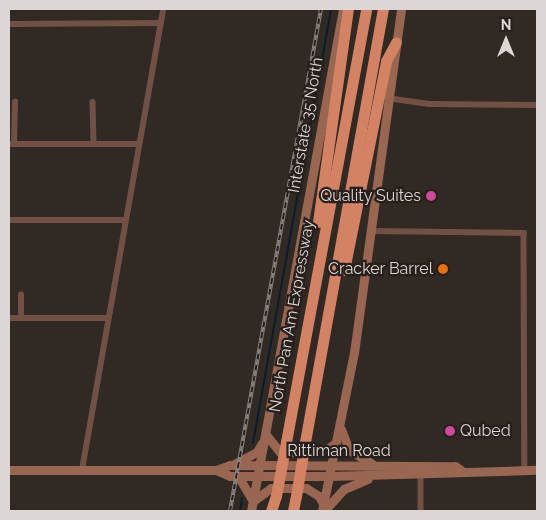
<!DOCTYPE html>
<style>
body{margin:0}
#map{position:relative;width:546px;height:520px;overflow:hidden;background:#302924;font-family:Raleway,sans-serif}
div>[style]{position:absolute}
.stream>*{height:2px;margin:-1px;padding:0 1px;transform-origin:1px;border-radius:1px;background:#0a1c31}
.street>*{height:5.5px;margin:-2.75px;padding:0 2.75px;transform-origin:2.75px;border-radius:2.75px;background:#725144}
.secondary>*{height:9px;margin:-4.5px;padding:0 4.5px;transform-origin:4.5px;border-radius:4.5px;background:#996652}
.highway>*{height:11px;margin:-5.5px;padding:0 5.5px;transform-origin:5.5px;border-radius:5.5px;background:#d38364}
.rail>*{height:4px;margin-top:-2px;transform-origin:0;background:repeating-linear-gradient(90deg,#261f1b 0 5.5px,#88827e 0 11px);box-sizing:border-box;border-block:1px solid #88827e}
.highway-bridge>*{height:11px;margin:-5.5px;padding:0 5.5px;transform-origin:5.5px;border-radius:5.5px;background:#d38364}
.dots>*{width:14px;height:14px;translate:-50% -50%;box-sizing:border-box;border:2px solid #261f1b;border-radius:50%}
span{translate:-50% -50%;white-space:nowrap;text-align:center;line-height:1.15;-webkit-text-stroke:4.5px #261f1b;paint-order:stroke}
.street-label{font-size:16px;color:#dcd7d4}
.poi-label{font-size:16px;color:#dcd7d4}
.right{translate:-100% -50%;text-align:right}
.left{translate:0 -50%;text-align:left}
.frame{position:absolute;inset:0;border:10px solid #dcd7d4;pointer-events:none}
.north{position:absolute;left:481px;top:15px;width:50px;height:50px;-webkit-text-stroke:4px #261f1b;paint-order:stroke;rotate:0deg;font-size:14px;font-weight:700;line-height:20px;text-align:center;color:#dcd7d4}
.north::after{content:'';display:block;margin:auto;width:18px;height:22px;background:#dcd7d4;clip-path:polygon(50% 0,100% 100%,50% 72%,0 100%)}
</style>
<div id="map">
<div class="stream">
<div style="left:253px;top:443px;width:441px;rotate:-79.8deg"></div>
<div style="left:240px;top:511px;width:13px;rotate:-81deg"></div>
</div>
<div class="street">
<div style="left:9px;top:24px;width:152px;rotate:-0.4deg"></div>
<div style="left:387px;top:98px;width:42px;rotate:8.1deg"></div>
<div style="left:429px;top:104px;width:108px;rotate:0.5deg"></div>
<div style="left:93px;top:102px;width:42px;rotate:88.6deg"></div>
<div style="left:9px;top:144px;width:130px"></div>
<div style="left:14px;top:144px;width:42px;rotate:-88.6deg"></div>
<div style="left:9px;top:220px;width:116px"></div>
<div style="left:371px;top:231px;width:153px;rotate:0.7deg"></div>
<div style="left:524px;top:233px;width:237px;rotate:89.8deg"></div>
<div style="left:9px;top:318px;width:99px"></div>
<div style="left:21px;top:318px;width:23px;rotate:-90deg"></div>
<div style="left:82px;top:470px;width:468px;rotate:-80deg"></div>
<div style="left:421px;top:474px;width:37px;rotate:90deg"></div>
</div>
<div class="secondary">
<div style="left:341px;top:429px;width:22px;rotate:69deg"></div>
<div style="left:349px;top:450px;width:27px;rotate:31deg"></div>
<div style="left:267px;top:436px;width:21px;rotate:51deg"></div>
<div style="left:280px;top:452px;width:42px;rotate:1.4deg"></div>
<div style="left:322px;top:453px;width:17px;rotate:-36deg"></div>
<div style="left:236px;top:463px;width:24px;rotate:-28deg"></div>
<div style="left:257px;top:452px;width:10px;rotate:-61deg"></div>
<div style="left:9px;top:470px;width:207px"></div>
<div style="left:216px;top:470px;width:15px;rotate:23deg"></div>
<div style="left:230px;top:476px;width:100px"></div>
<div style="left:330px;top:476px;width:207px;rotate:-1.7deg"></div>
<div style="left:216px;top:470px;width:15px;rotate:-20deg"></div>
<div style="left:230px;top:465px;width:225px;rotate:0.3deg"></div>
<div style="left:455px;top:466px;width:7px;rotate:34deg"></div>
<div style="left:238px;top:476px;width:29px;rotate:59deg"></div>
<div style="left:253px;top:501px;width:22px;rotate:-36deg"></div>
<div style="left:271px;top:488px;width:35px"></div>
<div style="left:306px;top:488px;width:15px;rotate:32deg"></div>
<div style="left:319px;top:496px;width:11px;rotate:63deg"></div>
<div style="left:251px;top:511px;width:510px;rotate:-79.61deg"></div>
<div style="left:322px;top:511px;width:161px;rotate:-78.6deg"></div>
<div style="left:354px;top:353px;width:347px;rotate:-82.2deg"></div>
<div style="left:324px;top:511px;width:30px;rotate:-48deg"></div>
<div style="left:344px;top:489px;width:26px;rotate:-23deg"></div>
</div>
<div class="highway">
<div style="left:318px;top:222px;width:215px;rotate:-82deg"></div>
<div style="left:344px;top:270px;width:213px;rotate:-78.6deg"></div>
<div style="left:386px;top:61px;width:21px;rotate:-62deg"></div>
<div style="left:286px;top:442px;width:440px;rotate:-79.5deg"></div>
<div style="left:305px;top:442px;width:440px;rotate:-79.8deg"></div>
<div style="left:271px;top:511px;width:16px;rotate:-72deg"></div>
<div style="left:293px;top:511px;width:15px;rotate:-79deg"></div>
</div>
<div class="rail">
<div style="left:230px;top:511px;width:510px;rotate:-79.73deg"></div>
</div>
<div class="highway-bridge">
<div style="left:276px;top:496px;width:55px;rotate:-79.5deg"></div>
<div style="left:296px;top:496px;width:55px;rotate:-80.5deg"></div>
</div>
<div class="dots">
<div style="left:431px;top:196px;background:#d1479c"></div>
<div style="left:443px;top:269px;background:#e8710a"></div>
<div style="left:450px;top:431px;background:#d1479c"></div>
</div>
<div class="street-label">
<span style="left:306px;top:125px;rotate:-80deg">Interstate 35 North</span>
<span style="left:292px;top:316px;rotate:-80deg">North Pan Am Expressway</span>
<span style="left:339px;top:451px">Rittiman Road</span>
</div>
<div class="poi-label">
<span class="right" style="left:421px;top:196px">Quality Suites</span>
<span class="right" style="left:433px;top:269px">Cracker Barrel</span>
<span class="left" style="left:460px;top:431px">Qubed</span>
</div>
<div class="frame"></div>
<div class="north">N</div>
</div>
